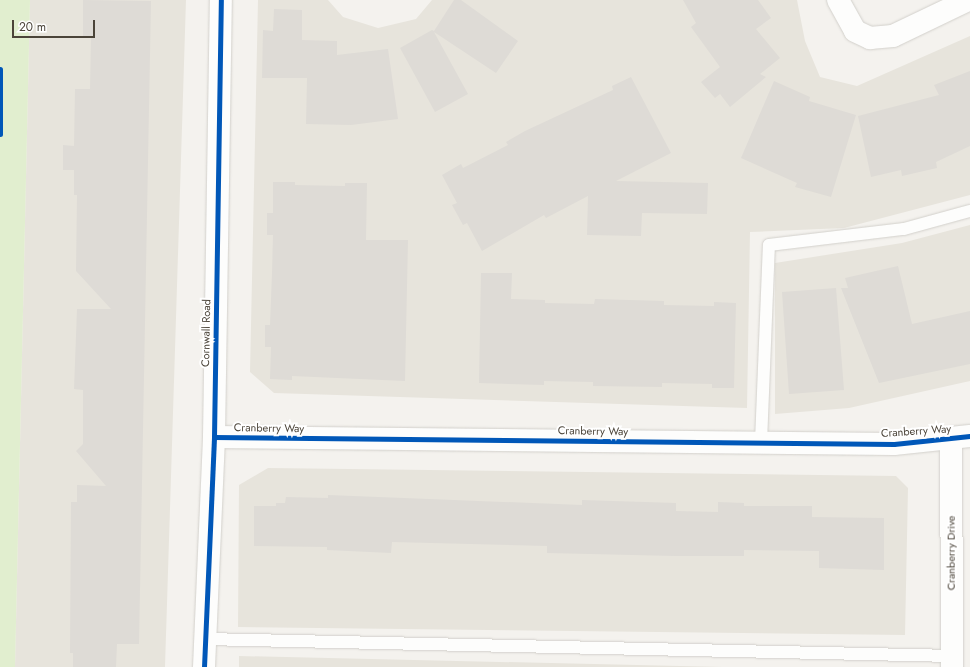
<!DOCTYPE html>
<style>
body{margin:0}
#map{position:relative;width:970px;height:667px;overflow:hidden;background:#f4f2ee;font-family:Jost,sans-serif}
div>[style]{position:absolute}
.residential>*{inset:0;background:#e7e4dc}
.green>*{inset:0;background:#e1eecf}
.building>*{inset:0;background:#dedbd6}
.roads{filter:drop-shadow(0 0 1px #d2d0cb) drop-shadow(0 0 1px #d2d0cb)}
.lane>*{height:12px;margin:-6px;padding:0 6px;transform-origin:6px;border-radius:6px;background:#fdfdfc}
.street>*{height:22px;margin:-11px;padding:0 11px;transform-origin:11px;border-radius:11px;background:#fdfdfc}
.cycleway>*{height:5px;margin:-2.5px;padding:0 2.5px;transform-origin:2.5px;border-radius:2.5px;background:#0057b8}
span{translate:-50% -50%;white-space:nowrap;text-align:center;line-height:1.15;-webkit-text-stroke:4px #fff;paint-order:stroke}
.street-label{font-size:11px;color:#4b4439}
.scale{position:absolute;left:12px;top:20px;width:83px;height:18px;box-sizing:border-box;border:2px solid #4b4439;border-top:0;padding-left:5px;font-size:12px;line-height:14px;white-space:nowrap;color:#4b4439;-webkit-text-stroke:3px #fff;paint-order:stroke}
</style>
<div id="map">
<div class="residential">
<div style="clip-path:polygon(30px 0,186px 0,165px 667px,15px 667px)"></div>
<div style="clip-path:polygon(258px 0,328px 0,343px 17px,378px 28px,416px 19px,432px 0,797px 0,805px 41px,820px 77px,857px 86px,970px 36px,970px 195px,844px 228px,750px 232px,747px 408px,274px 393px,250px 372px)"></div>
<div style="clip-path:polygon(970px 225px,970px 381px,849px 408px,775px 414px,775px 263px,902px 243px)"></div>
<div style="clip-path:polygon(268px 468px,896px 476px,908px 488px,905px 635px,238px 627px,239px 485px)"></div>
<div style="clip-path:polygon(239px 656px,723px 667px,239px 667px)"></div>
</div>
<div class="green">
<div style="clip-path:polygon(0 0,30px 0,15px 667px,0 667px)"></div>
</div>
<div class="building">
<div style="clip-path:polygon(83px 0,151px 1px,139px 644px,117px 644px,116px 667px,73px 667px,73px 653px,70px 653px,71px 502px,77px 502px,77px 485px,106px 486px,76px 451px,83px 444px,83px 390px,74px 389px,77px 309px,111px 309px,76px 271px,77px 195px,74px 195px,74px 170px,63px 170px,63px 145px,74px 146px,75px 89px,90px 89px,91px 37px,83px 37px)"></div>
<div style="clip-path:polygon(454px 0,461px 0,518px 41px,496px 73px,434px 32px,468px 94px,435px 112px,400px 48px,432px 30px,434px 31px)"></div>
<div style="clip-path:polygon(683px 0,758px 0,771px 18px,756px 29px,780px 58px,760px 74px,766px 77px,730px 107px,720px 94px,715px 98px,701px 82px,720px 67px,691px 27px,696px 23px)"></div>
<div style="clip-path:polygon(274px 9px,302px 10px,302px 40px,337px 41px,337px 55px,388px 49px,398px 119px,351px 125px,306px 124px,307px 78px,262px 78px,263px 30px,273px 31px)"></div>
<div style="clip-path:polygon(970px 71px,970px 146px,936px 162px,937px 168px,902px 176px,901px 170px,871px 177px,858px 116px,939px 95px,934px 85px)"></div>
<div style="clip-path:polygon(631px 77px,671px 153px,616px 181px,708px 183px,707px 214px,642px 213px,641px 236px,587px 235px,588px 196px,546px 218px,544px 215px,482px 251px,467px 223px,463px 225px,452px 205px,457px 203px,442px 175px,461px 164px,463px 168px,508px 145px,506px 142px,525px 131px,613px 90px,612px 86px)"></div>
<div style="clip-path:polygon(774px 81px,810px 97px,809px 101px,856px 115px,831px 197px,795px 187px,797px 183px,741px 158px)"></div>
<div style="clip-path:polygon(273px 182px,295px 182px,295px 185px,345px 186px,345px 183px,367px 183px,366px 240px,408px 240px,405px 381px,292px 376px,292px 380px,270px 379px,271px 347px,265px 347px,265px 325px,270px 325px,272px 273px,273px 235px,267px 235px,267px 213px,273px 213px)"></div>
<div style="clip-path:polygon(898px 266px,912px 324px,970px 311px,970px 364px,879px 383px,841px 288px,848px 288px,845px 278px)"></div>
<div style="clip-path:polygon(481px 273px,512px 273px,511px 299px,545px 300px,545px 303px,594px 304px,595px 299px,664px 301px,664px 305px,714px 306px,714px 302px,736px 303px,734px 388px,712px 388px,712px 384px,662px 383px,662px 387px,593px 386px,593px 382px,544px 381px,544px 385px,479px 383px)"></div>
<div style="clip-path:polygon(836px 288px,844px 390px,789px 394px,782px 292px)"></div>
<div style="clip-path:polygon(328px 495px,582px 505px,582px 500px,676px 503px,676px 511px,718px 512px,718px 502px,744px 503px,744px 506px,812px 506px,812px 517px,884px 518px,884px 570px,819px 568px,819px 551px,744px 550px,744px 556px,675px 556px,547px 553px,547px 546px,392px 542px,391px 553px,327px 550px,327px 547px,254px 546px,254px 506px,276px 506px,276px 503px,285px 503px,286px 497px,328px 498px)"></div>
</div>
<div class="roads">
<div class="lane">
<div style="left:761px;top:442px;width:197px;rotate:-87.7deg"></div>
<div style="left:769px;top:245px;width:136px;rotate:-6.8deg"></div>
<div style="left:904px;top:229px;width:68px;rotate:-15.3deg"></div>
<div style="left:205px;top:639px;width:747px;rotate:1.3deg"></div>
</div>
<div class="street">
<div style="left:838px;top:0;width:35px;rotate:61deg"></div>
<div style="left:855px;top:31px;width:17px;rotate:25deg"></div>
<div style="left:870px;top:38px;width:23px;rotate:-5deg"></div>
<div style="left:893px;top:36px;width:83px;rotate:-25.6deg"></div>
<div style="left:214px;top:437px;width:680px;rotate:0.59deg"></div>
<div style="left:894px;top:444px;width:76px;rotate:-6deg"></div>
<div style="left:951px;top:440px;width:227px;rotate:89.7deg"></div>
<div style="left:204px;top:667px;width:230px;rotate:-87.5deg"></div>
<div style="left:214px;top:437px;width:437px;rotate:-89.1deg"></div>
</div>
</div>
<div class="cycleway">
<div style="left:0;top:69px;width:65px;rotate:90deg"></div>
<div style="left:214px;top:437px;width:680px;rotate:0.59deg"></div>
<div style="left:894px;top:444px;width:76px;rotate:-6deg"></div>
<div style="left:204px;top:667px;width:230px;rotate:-87.5deg"></div>
<div style="left:214px;top:437px;width:437px;rotate:-89.1deg"></div>
</div>
<div class="street-label">
<span style="left:206px;top:333px;rotate:-89deg">Cornwall Road</span>
<span style="left:269px;top:428px;rotate:1deg">Cranberry Way</span>
<span style="left:593px;top:431px;rotate:1deg">Cranberry Way</span>
<span style="left:916px;top:431px;rotate:-4deg">Cranberry Way</span>
<span style="left:951px;top:553px;rotate:-90deg">Cranberry Drive</span>
</div>
<div class="scale">20 m</div>
</div>
